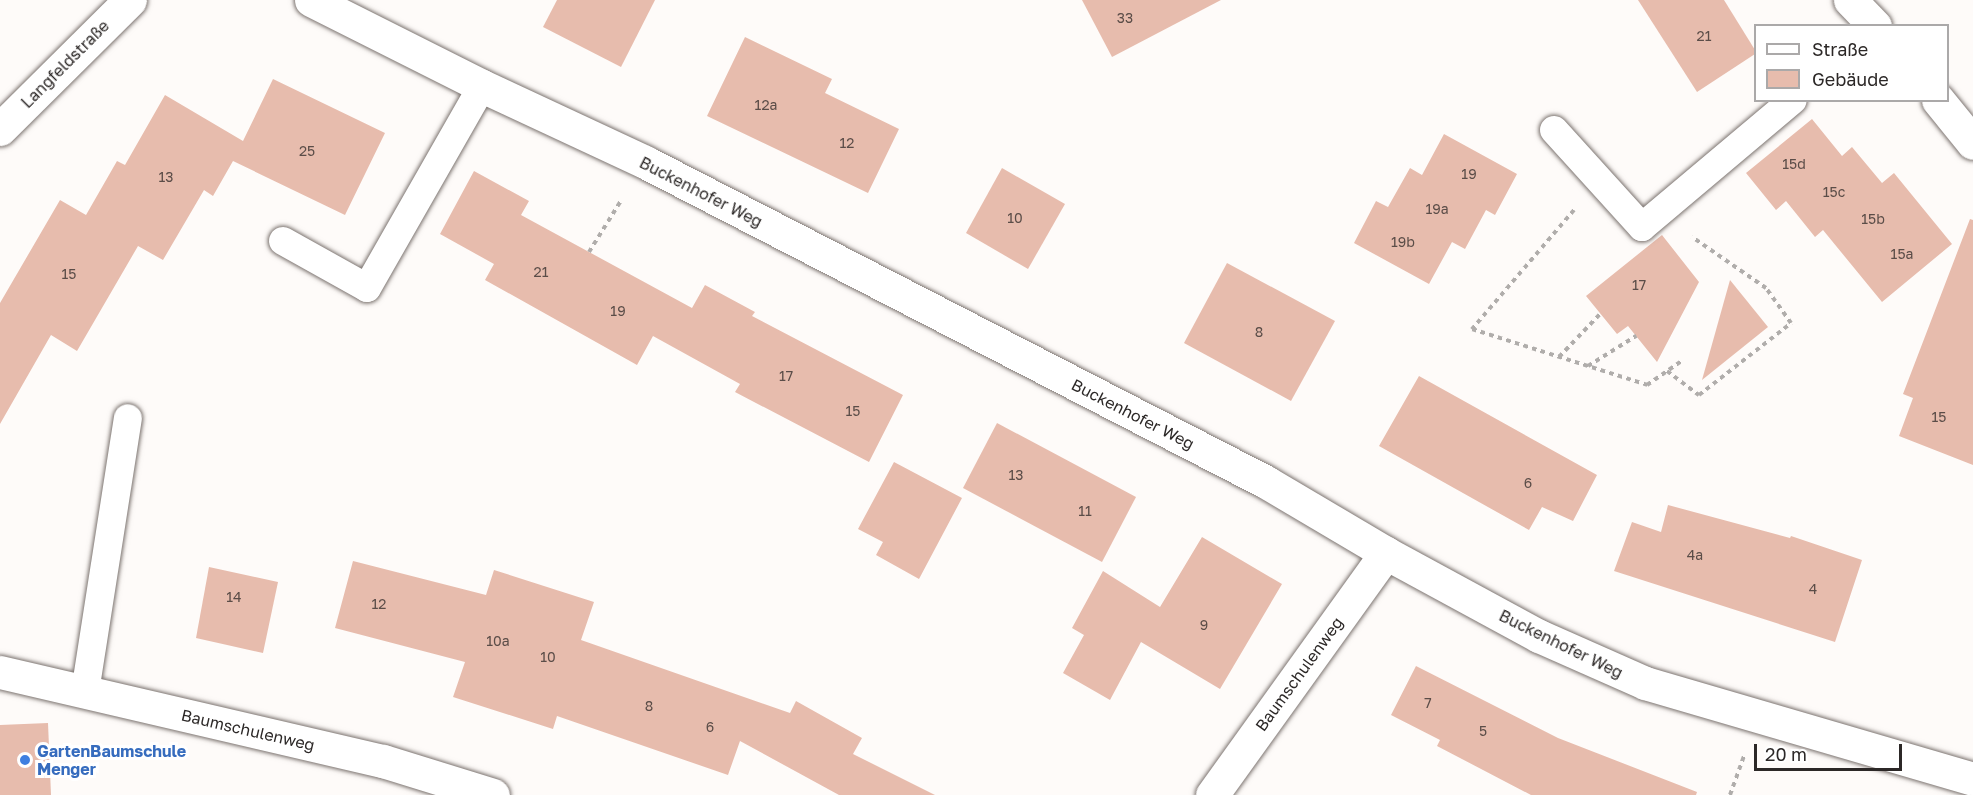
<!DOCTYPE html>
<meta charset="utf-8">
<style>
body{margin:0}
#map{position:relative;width:1973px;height:795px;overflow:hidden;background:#fefbf9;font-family:"Golos Text",sans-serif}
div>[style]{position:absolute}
.building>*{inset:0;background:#e7bcad}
.path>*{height:4px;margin-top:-2px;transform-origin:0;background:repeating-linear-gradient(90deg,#b0adab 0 4.5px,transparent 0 9px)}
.roads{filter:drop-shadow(0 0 2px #7c7470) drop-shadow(0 0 2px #7c7470)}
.lane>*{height:28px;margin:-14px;padding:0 14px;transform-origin:14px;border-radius:14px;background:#fff}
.street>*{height:33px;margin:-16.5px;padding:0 16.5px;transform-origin:16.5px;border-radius:16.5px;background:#fff}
.secondary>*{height:33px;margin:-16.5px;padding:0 16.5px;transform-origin:16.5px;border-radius:16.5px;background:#fff}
.dots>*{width:16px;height:16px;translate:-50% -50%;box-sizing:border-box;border:3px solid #fff;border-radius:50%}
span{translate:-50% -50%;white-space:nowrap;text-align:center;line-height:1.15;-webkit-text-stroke:6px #fff;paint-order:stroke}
.number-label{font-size:14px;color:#5b4d48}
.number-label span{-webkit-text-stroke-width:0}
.street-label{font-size:16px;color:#2c2827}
.shop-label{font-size:16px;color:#366cbe;font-weight:700}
.left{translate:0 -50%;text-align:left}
.legend{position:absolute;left:1754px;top:24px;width:195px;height:78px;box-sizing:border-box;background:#fff;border:2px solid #aba9a9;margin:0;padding:8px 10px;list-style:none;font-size:18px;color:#2c2827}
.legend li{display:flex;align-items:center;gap:12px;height:30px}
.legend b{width:30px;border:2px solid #aba9a9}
.scale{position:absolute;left:1754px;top:744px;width:148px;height:27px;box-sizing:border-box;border:3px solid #2c2827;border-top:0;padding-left:8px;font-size:18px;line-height:21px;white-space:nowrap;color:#2c2827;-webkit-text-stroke:4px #fff;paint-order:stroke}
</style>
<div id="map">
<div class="building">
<div style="clip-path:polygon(557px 0,655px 0,621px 67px,543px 27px)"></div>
<div style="clip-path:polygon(1082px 0,1221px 0,1112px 57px)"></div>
<div style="clip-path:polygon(1638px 0,1724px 0,1755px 50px,1755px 54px,1697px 92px)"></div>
<div style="clip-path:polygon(745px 37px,832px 79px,825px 93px,899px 129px,868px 193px,707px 116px)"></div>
<div style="clip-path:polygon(273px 79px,385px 133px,345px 215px,233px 161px,213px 196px,204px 190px,163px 260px,138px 246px,77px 351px,51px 335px,0 424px,0 303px,60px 200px,86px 215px,117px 161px,125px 165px,165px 95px,243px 141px)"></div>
<div style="clip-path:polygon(1812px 119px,1842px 156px,1852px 147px,1882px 183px,1894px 173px,1952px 244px,1882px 302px,1823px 230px,1815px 237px,1786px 201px,1776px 210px,1746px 173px)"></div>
<div style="clip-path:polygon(1444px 134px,1517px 174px,1495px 215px,1486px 210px,1465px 249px,1452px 242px,1429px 284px,1354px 243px,1376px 201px,1388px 207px,1410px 168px,1422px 175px)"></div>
<div style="clip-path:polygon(1002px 168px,1065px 204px,1028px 269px,966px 233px)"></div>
<div style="clip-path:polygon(474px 171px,529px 201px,521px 215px,692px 308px,705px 285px,755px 312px,752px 316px,903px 395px,869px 462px,735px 392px,740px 384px,653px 336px,637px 365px,485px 280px,494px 264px,440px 234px)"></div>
<div style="clip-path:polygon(1970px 219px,1973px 220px,1973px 465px,1899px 436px,1913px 398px,1903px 394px)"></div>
<div style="clip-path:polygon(1662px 235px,1699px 282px,1657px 362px,1628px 326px,1617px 334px,1586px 296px)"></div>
<div style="clip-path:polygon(1227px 263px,1335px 321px,1291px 401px,1184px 343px)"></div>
<div style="clip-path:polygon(1730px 280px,1768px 327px,1702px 380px)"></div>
<div style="clip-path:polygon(1419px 376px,1597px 475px,1573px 521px,1542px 507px,1529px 530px,1379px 446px)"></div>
<div style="clip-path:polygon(997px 423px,1136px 497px,1102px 562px,963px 488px)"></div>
<div style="clip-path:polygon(894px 462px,962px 498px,919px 579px,876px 555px,883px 542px,858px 529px)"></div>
<div style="clip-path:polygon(1668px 505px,1790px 538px,1791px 536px,1862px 560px,1835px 642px,1614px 571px,1632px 522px,1661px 532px)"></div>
<div style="clip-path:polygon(1202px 537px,1282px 584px,1220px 689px,1141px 642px,1110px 700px,1063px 673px,1084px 635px,1072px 628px,1103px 571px,1160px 607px)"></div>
<div style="clip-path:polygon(353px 561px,486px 595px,494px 570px,594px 602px,581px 640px,790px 713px,796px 701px,862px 738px,853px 754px,935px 795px,839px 795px,740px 741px,728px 775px,557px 716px,553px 729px,453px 697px,465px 662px,335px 628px)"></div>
<div style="clip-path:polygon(209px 567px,278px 582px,263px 653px,196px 638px)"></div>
<div style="clip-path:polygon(1416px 666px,1558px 738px,1697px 792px,1696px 795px,1531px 795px,1437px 746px,1440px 740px,1391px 715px)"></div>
<div style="clip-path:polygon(48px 723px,51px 795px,0 795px,0 725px)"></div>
</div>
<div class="path">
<div style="left:1574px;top:210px;width:157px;rotate:130.6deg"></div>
<div style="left:1472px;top:329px;width:184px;rotate:17.7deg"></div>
<div style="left:1647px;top:385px;width:44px;rotate:-34.8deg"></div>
<div style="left:589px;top:252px;width:62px;rotate:-58.1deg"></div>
<div style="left:1559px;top:357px;width:59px;rotate:-46.4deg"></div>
<div style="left:1588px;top:366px;width:57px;rotate:-32deg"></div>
<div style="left:1667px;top:371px;width:40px;rotate:37deg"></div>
<div style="left:1699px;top:395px;width:117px;rotate:-38deg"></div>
<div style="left:1791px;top:323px;width:43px;rotate:-125.5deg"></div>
<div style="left:1766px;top:288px;width:90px;rotate:-145.4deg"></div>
<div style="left:1730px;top:795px;width:41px;rotate:-70.3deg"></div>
</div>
<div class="roads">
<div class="lane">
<div style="left:1554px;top:130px;width:131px;rotate:47.8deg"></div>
<div style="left:1642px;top:227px;width:197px;rotate:-40.1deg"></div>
<div style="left:283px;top:241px;width:96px;rotate:29.2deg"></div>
<div style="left:367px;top:288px;width:232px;rotate:-60.3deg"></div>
<div style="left:85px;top:692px;width:277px;rotate:-81.1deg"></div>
</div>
<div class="street">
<div style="left:311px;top:0;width:191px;rotate:26.7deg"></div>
<div style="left:482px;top:86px;width:180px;rotate:25deg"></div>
<div style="left:645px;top:162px;width:699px;rotate:27.26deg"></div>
<div style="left:1266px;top:482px;width:139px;rotate:30.6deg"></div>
<div style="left:1386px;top:553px;width:174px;rotate:28.5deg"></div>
<div style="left:1539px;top:636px;width:116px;rotate:23.9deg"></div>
<div style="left:1645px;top:683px;width:342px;rotate:16.3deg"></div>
<div style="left:0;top:129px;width:183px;rotate:-44.8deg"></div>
<div style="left:0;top:672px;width:393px;rotate:13.1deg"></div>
<div style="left:383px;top:761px;width:115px;rotate:17.2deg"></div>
<div style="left:1212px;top:795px;width:298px;rotate:-54.3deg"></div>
</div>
<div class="secondary">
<div style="left:1850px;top:0;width:36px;rotate:46deg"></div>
<div style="left:1938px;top:100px;width:55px;rotate:50.9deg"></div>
</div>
</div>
<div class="dots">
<div style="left:25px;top:760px;background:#3f7fe0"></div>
</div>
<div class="number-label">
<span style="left:1125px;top:18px">33</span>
<span style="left:1704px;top:36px">21</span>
<span style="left:766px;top:105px">12a</span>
<span style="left:847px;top:143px">12</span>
<span style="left:307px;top:151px">25</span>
<span style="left:1794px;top:164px">15d</span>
<span style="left:1469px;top:174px">19</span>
<span style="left:166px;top:177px">13</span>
<span style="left:1834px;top:192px">15c</span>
<span style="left:1437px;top:209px">19a</span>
<span style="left:1015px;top:218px">10</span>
<span style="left:1873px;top:219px">15b</span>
<span style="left:1403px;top:242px">19b</span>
<span style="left:1902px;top:254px">15a</span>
<span style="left:541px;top:272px">21</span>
<span style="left:69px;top:274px">15</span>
<span style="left:1639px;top:285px">17</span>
<span style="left:618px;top:311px">19</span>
<span style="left:1259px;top:332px">8</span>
<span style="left:786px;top:376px">17</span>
<span style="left:853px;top:411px">15</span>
<span style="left:1939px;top:417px">15</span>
<span style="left:1016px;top:475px">13</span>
<span style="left:1528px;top:483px">6</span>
<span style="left:1085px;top:511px">11</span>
<span style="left:1695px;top:555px">4a</span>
<span style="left:1813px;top:589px">4</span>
<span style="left:234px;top:597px">14</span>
<span style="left:379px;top:604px">12</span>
<span style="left:1204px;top:625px">9</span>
<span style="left:498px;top:641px">10a</span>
<span style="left:548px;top:657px">10</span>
<span style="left:1428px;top:703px">7</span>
<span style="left:649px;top:706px">8</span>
<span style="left:710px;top:727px">6</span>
<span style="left:1483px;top:731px">5</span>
</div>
<div class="street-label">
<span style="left:65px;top:64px;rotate:-45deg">Langfeldstraße</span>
<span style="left:701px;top:192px;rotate:27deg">Buckenhofer Weg</span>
<span style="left:1133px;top:414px;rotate:27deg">Buckenhofer Weg</span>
<span style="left:1561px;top:644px;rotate:26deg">Buckenhofer Weg</span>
<span style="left:1299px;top:674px;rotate:-54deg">Baumschulenweg</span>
<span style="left:248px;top:730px;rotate:13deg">Baumschulenweg</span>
</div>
<div class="shop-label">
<span class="left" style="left:37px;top:760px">GartenBaumschule<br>Menger</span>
</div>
<ul class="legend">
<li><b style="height:8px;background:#fff"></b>Straße</li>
<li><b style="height:16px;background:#e7bcad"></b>Gebäude</li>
</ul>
<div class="scale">20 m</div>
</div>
